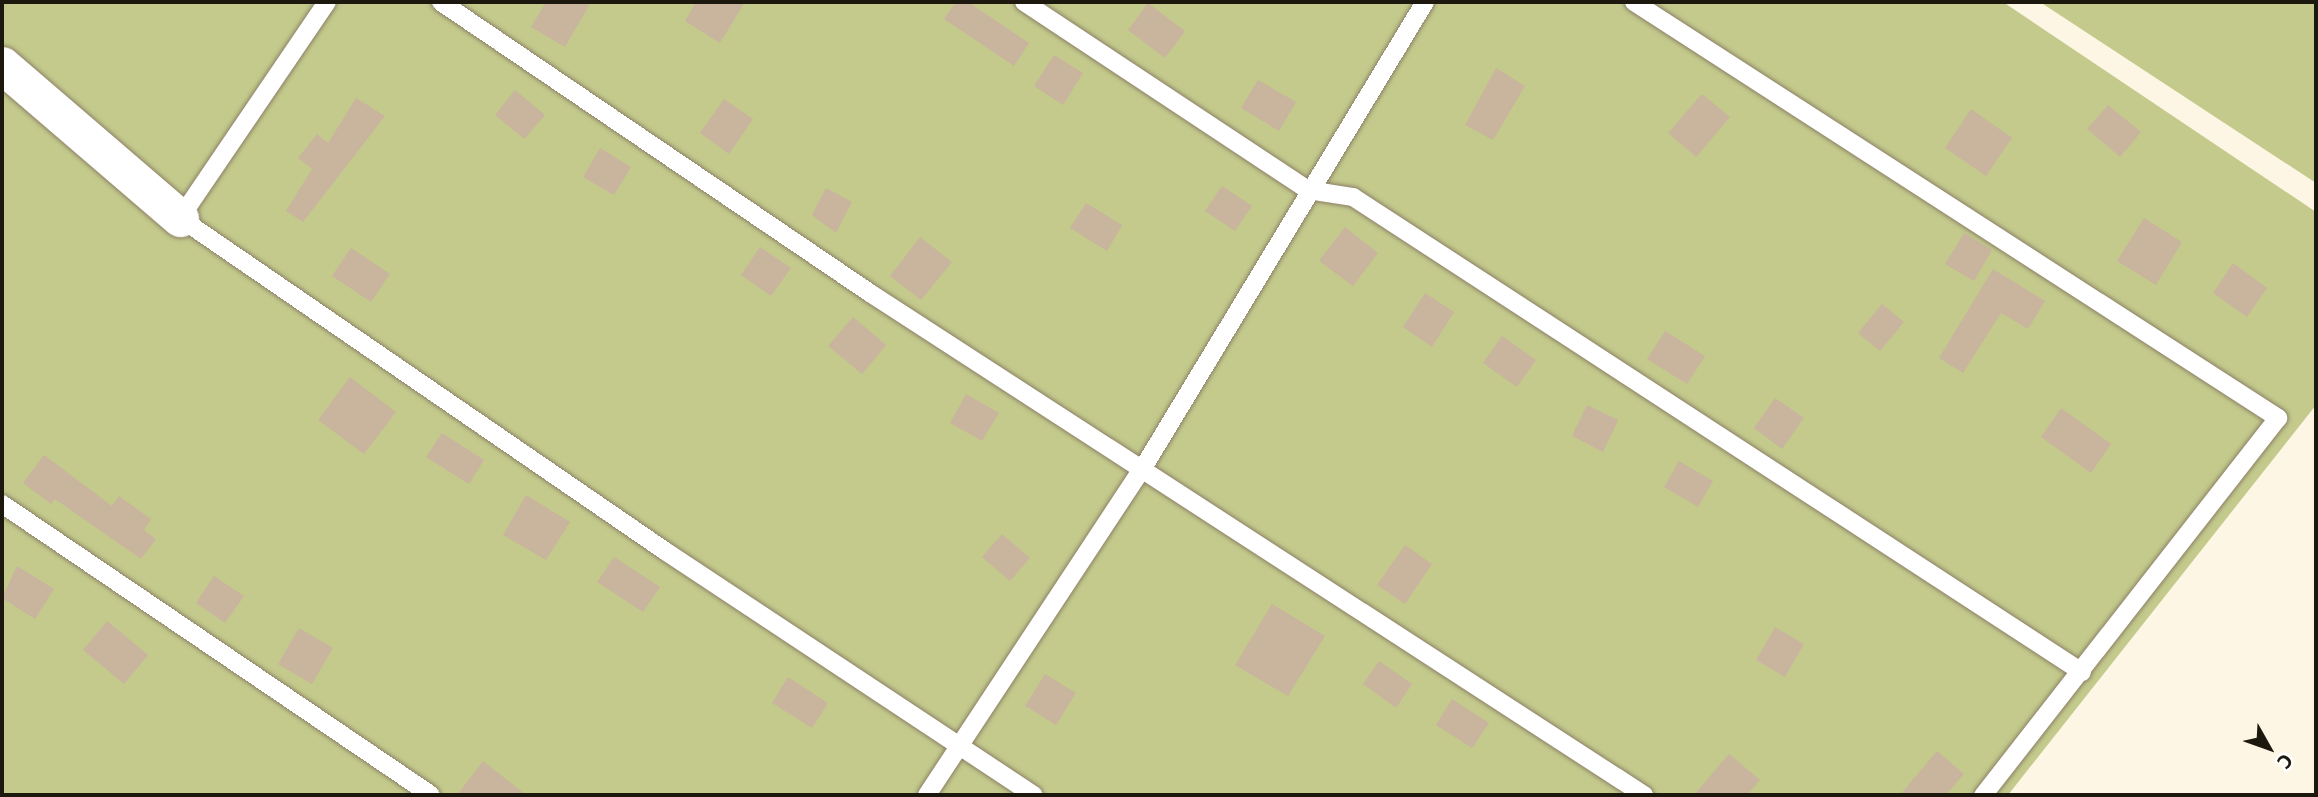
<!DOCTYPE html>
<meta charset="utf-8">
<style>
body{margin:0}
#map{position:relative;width:2318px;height:797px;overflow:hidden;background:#fef6e5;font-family:"Noto Sans",sans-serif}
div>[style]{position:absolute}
.green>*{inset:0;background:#c3ca8c}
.building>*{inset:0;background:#c9b49d}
.roads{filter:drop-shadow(0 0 2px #8d8067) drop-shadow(0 0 2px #8d8067)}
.lane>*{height:18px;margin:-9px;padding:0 9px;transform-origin:9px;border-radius:9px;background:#fff}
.street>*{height:37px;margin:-18.5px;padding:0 18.5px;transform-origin:18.5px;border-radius:18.5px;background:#fff}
span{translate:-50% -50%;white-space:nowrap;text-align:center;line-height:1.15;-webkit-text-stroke:5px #fff;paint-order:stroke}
.frame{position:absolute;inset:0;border:4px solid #1d180e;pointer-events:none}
.north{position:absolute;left:2234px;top:713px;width:70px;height:70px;-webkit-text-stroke:5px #fff;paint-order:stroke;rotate:130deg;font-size:19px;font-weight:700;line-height:28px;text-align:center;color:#1d180e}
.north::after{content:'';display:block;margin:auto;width:24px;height:32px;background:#1d180e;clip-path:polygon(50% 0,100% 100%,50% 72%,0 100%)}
</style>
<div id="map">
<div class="green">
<div style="clip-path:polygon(2px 2px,2003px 2px,2316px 212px,2316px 405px,2008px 795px,2px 795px)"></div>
<div style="clip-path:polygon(2040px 2px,2316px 2px,2316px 183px)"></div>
</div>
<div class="building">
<div style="clip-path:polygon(546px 2px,591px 2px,565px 47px,531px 27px)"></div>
<div style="clip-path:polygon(696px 2px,745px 2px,720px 43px,685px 21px)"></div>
<div style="clip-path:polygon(956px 2px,968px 2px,1029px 43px,1014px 66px,944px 19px)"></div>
<div style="clip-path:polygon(1148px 3px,1185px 31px,1165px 58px,1128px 30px)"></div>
<div style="clip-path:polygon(1054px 55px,1083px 73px,1063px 105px,1034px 86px)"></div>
<div style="clip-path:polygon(1496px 68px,1525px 86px,1493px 140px,1465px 125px)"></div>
<div style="clip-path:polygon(1258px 80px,1296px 102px,1279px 131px,1241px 108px)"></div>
<div style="clip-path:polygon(515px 90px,545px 115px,524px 139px,495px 115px)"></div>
<div style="clip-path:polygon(1702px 94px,1730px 117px,1696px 157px,1668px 133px)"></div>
<div style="clip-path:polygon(356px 98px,385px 116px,303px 222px,286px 211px,312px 169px,298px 158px,317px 134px,328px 143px)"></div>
<div style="clip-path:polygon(724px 99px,753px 119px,729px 154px,700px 133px)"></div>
<div style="clip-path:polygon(2108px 105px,2141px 132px,2120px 157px,2087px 129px)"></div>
<div style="clip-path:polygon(1971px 109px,2012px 138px,1986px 176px,1945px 148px)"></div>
<div style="clip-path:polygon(600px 148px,631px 167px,614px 195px,583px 177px)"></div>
<div style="clip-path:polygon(1222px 186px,1252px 206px,1235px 231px,1205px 211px)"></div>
<div style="clip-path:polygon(826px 188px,852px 202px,836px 233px,812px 215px)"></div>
<div style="clip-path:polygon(1086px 203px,1122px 225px,1107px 251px,1070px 228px)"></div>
<div style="clip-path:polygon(2144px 218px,2182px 242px,2156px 285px,2117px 261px)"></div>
<div style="clip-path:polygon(1345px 227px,1378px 253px,1353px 286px,1319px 261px)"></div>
<div style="clip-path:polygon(1964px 233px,1992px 250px,1974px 281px,1945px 264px)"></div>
<div style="clip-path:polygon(920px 237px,952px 262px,921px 300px,890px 276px)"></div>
<div style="clip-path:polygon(760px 247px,791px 268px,771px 296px,741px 275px)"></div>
<div style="clip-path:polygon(351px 248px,390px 274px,371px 302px,332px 276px)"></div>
<div style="clip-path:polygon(2233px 263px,2267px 288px,2247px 317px,2213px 293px)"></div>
<div style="clip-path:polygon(1993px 269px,2045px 301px,2028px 329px,2001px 313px,1963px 373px,1939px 358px)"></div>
<div style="clip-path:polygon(1425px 293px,1454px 312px,1432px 347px,1403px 327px)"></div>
<div style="clip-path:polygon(1882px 304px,1904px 322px,1880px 351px,1858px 333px)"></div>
<div style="clip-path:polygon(853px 317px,886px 345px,862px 374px,828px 346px)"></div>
<div style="clip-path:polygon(1665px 331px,1705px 356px,1687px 384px,1647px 359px)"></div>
<div style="clip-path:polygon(1502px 336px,1536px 360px,1517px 387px,1483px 363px)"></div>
<div style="clip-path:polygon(350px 377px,396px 412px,364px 454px,318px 420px)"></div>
<div style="clip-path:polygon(966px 394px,999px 413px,982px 441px,950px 423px)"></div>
<div style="clip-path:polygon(1775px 398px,1804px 418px,1782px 449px,1754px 428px)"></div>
<div style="clip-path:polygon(1587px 405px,1618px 420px,1603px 452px,1572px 436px)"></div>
<div style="clip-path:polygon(2061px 408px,2111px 444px,2091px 473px,2041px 437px)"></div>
<div style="clip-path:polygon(442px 433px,484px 460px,469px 484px,426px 457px)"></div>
<div style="clip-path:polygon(44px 455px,112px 506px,119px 496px,151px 519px,144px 530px,156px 539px,141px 559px,55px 499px,51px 504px,23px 483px)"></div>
<div style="clip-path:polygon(1679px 461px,1713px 481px,1698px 507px,1664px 487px)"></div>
<div style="clip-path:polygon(526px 495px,570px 522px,546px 560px,503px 535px)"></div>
<div style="clip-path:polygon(1002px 534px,1030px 558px,1010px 581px,982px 557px)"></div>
<div style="clip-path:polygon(1405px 545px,1432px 564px,1405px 604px,1377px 585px)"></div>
<div style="clip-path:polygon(614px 557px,660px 587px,643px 612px,597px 582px)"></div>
<div style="clip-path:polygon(17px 566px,54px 589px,35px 619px,2px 598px)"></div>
<div style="clip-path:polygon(214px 576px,244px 596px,225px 623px,196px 603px)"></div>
<div style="clip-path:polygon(1272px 604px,1325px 636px,1288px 696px,1235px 665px)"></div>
<div style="clip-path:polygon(107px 621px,148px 655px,124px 684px,83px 650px)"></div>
<div style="clip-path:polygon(1775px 627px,1804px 644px,1785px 677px,1756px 660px)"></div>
<div style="clip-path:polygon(299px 628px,333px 648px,312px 684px,278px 664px)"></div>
<div style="clip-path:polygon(1379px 661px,1412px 684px,1396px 708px,1363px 684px)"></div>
<div style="clip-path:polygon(1045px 674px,1076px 693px,1056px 725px,1025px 706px)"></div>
<div style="clip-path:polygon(788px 677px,828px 703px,812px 728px,772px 703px)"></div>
<div style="clip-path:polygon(1452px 699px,1489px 723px,1472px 748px,1436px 725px)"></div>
<div style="clip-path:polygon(1937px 751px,1964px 774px,1946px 795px,1900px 795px)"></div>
<div style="clip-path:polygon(1729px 754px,1760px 780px,1747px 795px,1694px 795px)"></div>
<div style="clip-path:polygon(483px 761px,526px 795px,457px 795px)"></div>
</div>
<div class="roads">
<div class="lane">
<div style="left:327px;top:2px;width:261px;rotate:124.2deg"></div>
<div style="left:180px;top:218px;width:588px;rotate:34.47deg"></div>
<div style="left:665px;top:551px;width:442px;rotate:33.5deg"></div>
<div style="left:441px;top:2px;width:518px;rotate:34.15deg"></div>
<div style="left:870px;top:293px;width:923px;rotate:32.97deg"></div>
<div style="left:1024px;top:2px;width:341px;rotate:33.5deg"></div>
<div style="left:1308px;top:190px;width:46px;rotate:8.8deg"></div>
<div style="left:1353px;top:197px;width:870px;rotate:33.09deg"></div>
<div style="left:1634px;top:2px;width:767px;rotate:32.86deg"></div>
<div style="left:2278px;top:418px;width:479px;rotate:128deg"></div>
<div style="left:2px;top:504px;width:518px;rotate:34.15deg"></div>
<div style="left:927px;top:795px;width:392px;rotate:-56.6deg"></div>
<div style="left:1143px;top:468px;width:545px;rotate:-58.82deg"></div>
</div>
<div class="street">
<div style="left:2px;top:65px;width:235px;rotate:40.7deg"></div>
</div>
</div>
<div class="frame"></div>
<div class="north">С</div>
</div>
